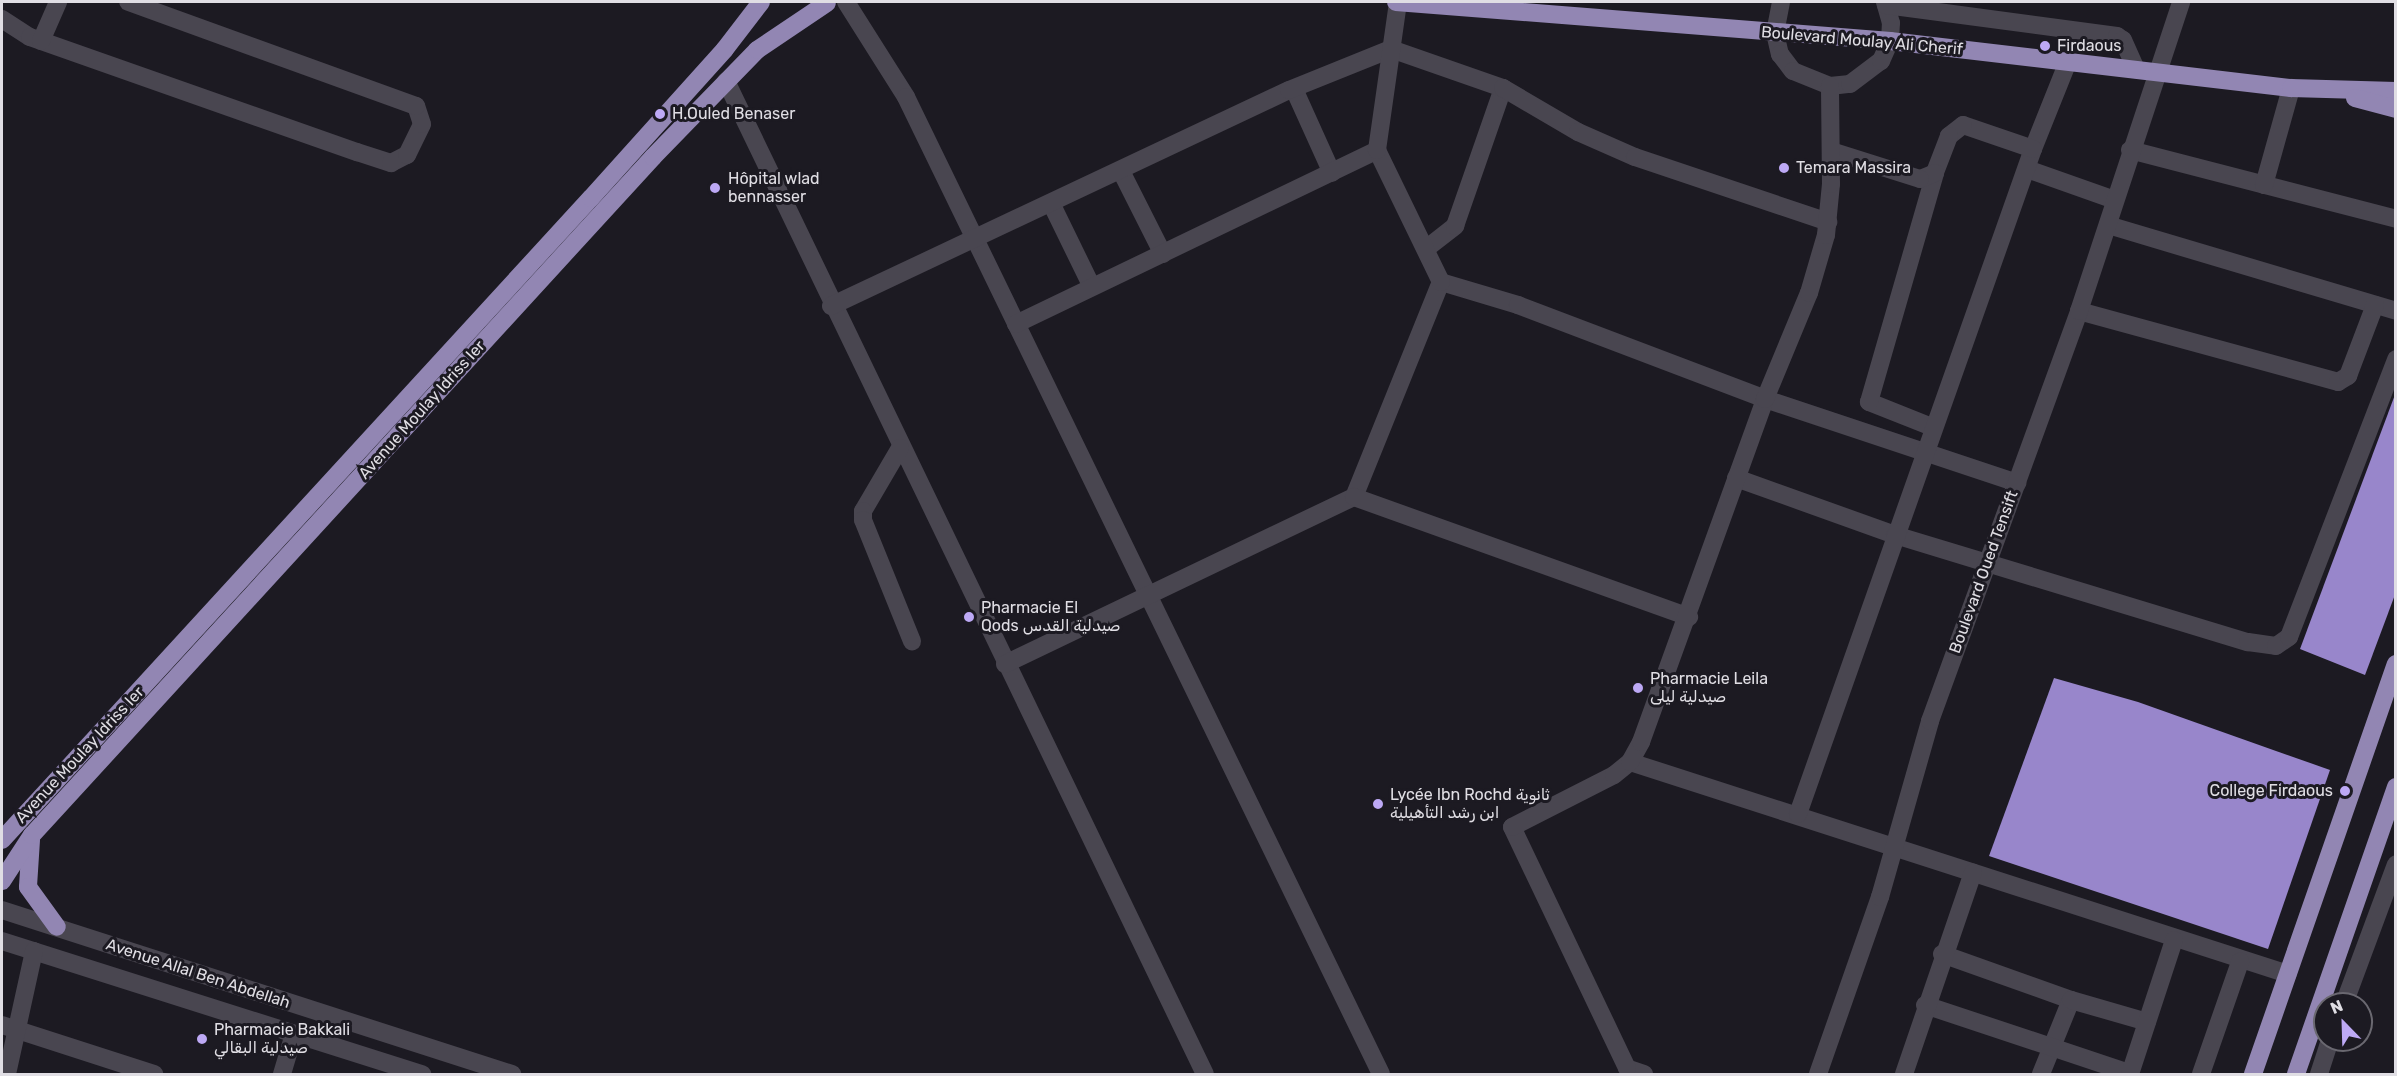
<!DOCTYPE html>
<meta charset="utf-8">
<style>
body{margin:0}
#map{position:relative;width:2397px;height:1076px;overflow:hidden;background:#1c1a22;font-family:Rubik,Cairo,sans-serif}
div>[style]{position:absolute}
.building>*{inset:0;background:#9886cb}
.minor>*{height:18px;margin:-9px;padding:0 9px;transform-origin:9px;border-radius:9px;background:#494650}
.major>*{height:18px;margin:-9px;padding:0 9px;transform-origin:9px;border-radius:9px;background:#9286b3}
.dots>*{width:16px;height:16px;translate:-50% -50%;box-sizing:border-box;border:3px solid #1c1a22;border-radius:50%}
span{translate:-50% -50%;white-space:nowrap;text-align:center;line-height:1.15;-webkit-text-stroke:6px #1c1a22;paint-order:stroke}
.street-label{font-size:16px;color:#e0dee4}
.poi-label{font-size:16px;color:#e0dee4}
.left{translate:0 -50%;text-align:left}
.right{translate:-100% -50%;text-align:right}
.frame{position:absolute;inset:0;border:3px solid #e0dee4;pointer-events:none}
.north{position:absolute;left:2313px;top:992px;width:60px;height:60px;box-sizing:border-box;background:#1c1a22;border:2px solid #6a6870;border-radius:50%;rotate:337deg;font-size:16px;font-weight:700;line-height:24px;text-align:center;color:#e0dee4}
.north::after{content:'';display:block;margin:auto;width:21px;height:27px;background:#bda9f5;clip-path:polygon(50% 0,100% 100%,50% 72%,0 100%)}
</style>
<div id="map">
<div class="building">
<div style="clip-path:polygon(2396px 392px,2396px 592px,2365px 675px,2300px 649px)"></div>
<div style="clip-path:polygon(2054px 678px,2138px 702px,2330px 770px,2268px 949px,1989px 856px)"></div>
</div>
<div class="minor">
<div style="left:846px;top:2px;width:112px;rotate:57.7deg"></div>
<div style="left:906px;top:97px;width:1086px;rotate:64.07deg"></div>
<div style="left:1781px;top:2px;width:32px;rotate:101deg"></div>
<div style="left:1775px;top:33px;width:22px;rotate:77deg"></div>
<div style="left:1780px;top:54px;width:21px;rotate:53deg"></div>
<div style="left:1793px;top:71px;width:40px;rotate:22deg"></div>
<div style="left:1830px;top:86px;width:20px;rotate:-6deg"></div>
<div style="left:1850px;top:84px;width:39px;rotate:-37deg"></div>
<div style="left:1881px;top:61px;width:22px;rotate:-66deg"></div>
<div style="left:1890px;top:41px;width:18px;rotate:-87deg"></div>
<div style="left:1891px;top:23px;width:22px;rotate:-106deg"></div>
<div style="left:1886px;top:5px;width:233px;rotate:7.6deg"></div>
<div style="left:2117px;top:36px;width:7px;rotate:34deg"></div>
<div style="left:2123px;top:40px;width:32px;rotate:66deg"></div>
<div style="left:2px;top:19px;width:33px;rotate:33deg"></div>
<div style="left:30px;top:37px;width:347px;rotate:19.4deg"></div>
<div style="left:357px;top:152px;width:36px;rotate:18deg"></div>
<div style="left:391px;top:163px;width:18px;rotate:-27deg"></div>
<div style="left:407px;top:155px;width:34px;rotate:-64deg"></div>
<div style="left:422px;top:124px;width:19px;rotate:-108deg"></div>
<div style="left:416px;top:106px;width:306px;rotate:-160.1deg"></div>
<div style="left:41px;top:41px;width:43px;rotate:-66.4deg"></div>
<div style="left:726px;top:81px;width:1102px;rotate:64.25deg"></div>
<div style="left:1294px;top:89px;width:92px;rotate:65.7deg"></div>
<div style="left:2033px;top:149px;width:92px;rotate:-68.2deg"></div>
<div style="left:2130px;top:150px;width:275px;rotate:14.5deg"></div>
<div style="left:2027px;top:169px;width:93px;rotate:19.4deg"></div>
<div style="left:1121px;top:171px;width:93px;rotate:63.2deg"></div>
<div style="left:2264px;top:185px;width:101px;rotate:-74.4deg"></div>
<div style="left:1051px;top:203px;width:93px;rotate:64deg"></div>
<div style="left:2108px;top:225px;width:301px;rotate:16.6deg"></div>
<div style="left:1427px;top:248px;width:36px;rotate:-38deg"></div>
<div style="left:1455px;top:226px;width:146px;rotate:-70.8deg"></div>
<div style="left:1441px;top:282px;width:80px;rotate:16.6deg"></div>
<div style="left:1518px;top:305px;width:264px;rotate:20.8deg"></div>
<div style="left:1765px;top:399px;width:266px;rotate:18.4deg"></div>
<div style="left:831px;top:306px;width:506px;rotate:-25.25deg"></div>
<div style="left:1289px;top:90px;width:110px;rotate:-21.9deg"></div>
<div style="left:1391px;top:49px;width:119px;rotate:19.2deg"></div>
<div style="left:1503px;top:88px;width:87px;rotate:30.4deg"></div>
<div style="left:1578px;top:132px;width:62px;rotate:23.7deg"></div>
<div style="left:1635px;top:157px;width:204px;rotate:18.6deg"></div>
<div style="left:2079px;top:311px;width:269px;rotate:15.3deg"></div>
<div style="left:2338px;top:382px;width:12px;rotate:-31deg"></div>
<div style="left:2348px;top:376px;width:76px;rotate:-69.2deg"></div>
<div style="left:1016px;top:324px;width:401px;rotate:-25.7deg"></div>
<div style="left:1932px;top:427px;width:68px;rotate:-158.4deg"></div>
<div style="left:1869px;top:402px;width:238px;rotate:-73.9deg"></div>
<div style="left:900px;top:448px;width:73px;rotate:120.4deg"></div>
<div style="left:863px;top:511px;width:9px;rotate:90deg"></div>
<div style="left:863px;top:520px;width:131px;rotate:68deg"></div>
<div style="left:1736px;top:478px;width:169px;rotate:19.7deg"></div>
<div style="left:1895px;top:535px;width:369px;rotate:16.9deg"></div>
<div style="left:2248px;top:642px;width:28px;rotate:8deg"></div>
<div style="left:2276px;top:646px;width:16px;rotate:-35deg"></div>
<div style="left:2289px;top:637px;width:298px;rotate:-68.9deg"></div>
<div style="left:1354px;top:497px;width:232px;rotate:-68deg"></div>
<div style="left:1441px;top:282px;width:147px;rotate:-115.9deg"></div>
<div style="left:1377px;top:150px;width:149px;rotate:-81.9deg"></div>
<div style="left:1005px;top:664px;width:387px;rotate:-25.6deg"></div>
<div style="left:1354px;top:497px;width:356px;rotate:19.7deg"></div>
<div style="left:1630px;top:762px;width:691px;rotate:17.86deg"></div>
<div style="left:1798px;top:814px;width:705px;rotate:-70.54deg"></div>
<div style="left:2033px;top:149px;width:74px;rotate:-161.1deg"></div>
<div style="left:1963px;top:125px;width:18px;rotate:142deg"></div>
<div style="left:1949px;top:136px;width:40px;rotate:111deg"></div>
<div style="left:1935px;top:173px;width:16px;rotate:158deg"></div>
<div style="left:1920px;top:179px;width:93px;rotate:-162.5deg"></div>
<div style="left:2px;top:910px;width:536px;rotate:17.83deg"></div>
<div style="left:2px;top:941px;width:441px;rotate:17.6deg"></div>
<div style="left:1942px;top:954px;width:137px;rotate:19.6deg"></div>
<div style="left:2071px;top:1000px;width:80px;rotate:112.1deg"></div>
<div style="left:2071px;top:1000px;width:79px;rotate:16.1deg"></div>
<div style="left:2344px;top:1004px;width:149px;rotate:-69.6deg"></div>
<div style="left:1925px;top:1005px;width:216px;rotate:18.4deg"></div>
<div style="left:2px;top:1025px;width:160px;rotate:17.9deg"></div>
<div style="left:7px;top:1074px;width:126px;rotate:-77.6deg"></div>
<div style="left:282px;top:1074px;width:42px;rotate:-73.3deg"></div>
<div style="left:1644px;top:1074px;width:18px;rotate:-161deg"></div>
<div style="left:1627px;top:1068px;width:267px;rotate:-115.5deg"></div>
<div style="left:1512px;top:827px;width:114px;rotate:-27deg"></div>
<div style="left:1614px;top:775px;width:21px;rotate:-39deg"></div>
<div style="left:1630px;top:762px;width:23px;rotate:-61deg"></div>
<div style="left:1641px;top:742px;width:365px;rotate:-70.1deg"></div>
<div style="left:1765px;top:399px;width:115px;rotate:-67.5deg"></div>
<div style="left:1809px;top:293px;width:60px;rotate:-73.7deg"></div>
<div style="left:1826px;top:235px;width:51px;rotate:-84.4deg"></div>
<div style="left:1831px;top:184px;width:98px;rotate:-90.6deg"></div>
<div style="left:1818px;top:1074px;width:188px;rotate:-70.7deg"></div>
<div style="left:1880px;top:897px;width:183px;rotate:-74.1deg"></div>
<div style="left:1930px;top:721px;width:436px;rotate:-70deg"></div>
<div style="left:2079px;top:311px;width:325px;rotate:-71.7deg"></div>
<div style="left:1904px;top:1074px;width:213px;rotate:-71.1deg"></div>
<div style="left:2130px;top:1074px;width:141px;rotate:-71.8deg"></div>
<div style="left:2201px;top:1074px;width:119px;rotate:-70.8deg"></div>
<div style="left:2319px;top:1074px;width:36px;rotate:-72deg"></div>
</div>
<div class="major">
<div style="left:1396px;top:2px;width:496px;rotate:4.5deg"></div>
<div style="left:1890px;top:41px;width:404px;rotate:6.7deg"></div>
<div style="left:2291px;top:88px;width:105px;rotate:1.6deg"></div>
<div style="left:2355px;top:98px;width:42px;rotate:15deg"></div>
<div style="left:2px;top:840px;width:871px;rotate:-47.47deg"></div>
<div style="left:591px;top:198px;width:200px;rotate:-48deg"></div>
<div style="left:725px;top:49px;width:59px;rotate:-52.5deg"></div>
<div style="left:31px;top:840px;width:47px;rotate:93.7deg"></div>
<div style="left:28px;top:887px;width:49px;rotate:54.1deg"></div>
<div style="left:2px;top:881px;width:55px;rotate:-56.9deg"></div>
<div style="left:32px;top:835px;width:919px;rotate:-47.51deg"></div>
<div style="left:653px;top:157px;width:149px;rotate:-45.8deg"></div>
<div style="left:757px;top:50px;width:84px;rotate:-33.9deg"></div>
<div style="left:2253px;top:1074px;width:434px;rotate:-70.8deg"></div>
<div style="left:2296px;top:1074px;width:304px;rotate:-70.8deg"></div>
</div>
<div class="dots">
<div style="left:2045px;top:46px;background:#bda9f5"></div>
<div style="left:660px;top:114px;background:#bda9f5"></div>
<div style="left:1784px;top:168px;background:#bda9f5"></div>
<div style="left:715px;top:188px;background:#bda9f5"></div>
<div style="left:969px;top:617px;background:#bda9f5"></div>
<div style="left:1638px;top:688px;background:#bda9f5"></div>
<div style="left:2345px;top:791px;background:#bda9f5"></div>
<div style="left:1378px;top:804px;background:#bda9f5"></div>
<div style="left:202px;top:1039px;background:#bda9f5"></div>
</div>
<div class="street-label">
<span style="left:1862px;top:41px;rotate:5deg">Boulevard Moulay Ali Cherif</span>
<span style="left:422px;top:410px;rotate:-48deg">Avenue Moulay Idriss Ier</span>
<span style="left:1984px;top:572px;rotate:-70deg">Boulevard Oued Tensift</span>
<span style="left:80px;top:755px;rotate:-47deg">Avenue Moulay Idriss Ier</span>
<span style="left:198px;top:974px;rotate:18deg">Avenue Allal Ben Abdellah</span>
</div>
<div class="poi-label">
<span class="left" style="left:2057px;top:46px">Firdaous</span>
<span class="left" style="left:672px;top:114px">H.Ouled Benaser</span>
<span class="left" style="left:1796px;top:168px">Temara Massira</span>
<span class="left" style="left:728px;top:188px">Hôpital wlad<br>bennasser</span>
<span class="left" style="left:981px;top:617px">Pharmacie El<br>Qods صيدلية القدس</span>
<span class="left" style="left:1650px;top:688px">Pharmacie Leila<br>صيدلية ليلى</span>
<span class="right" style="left:2333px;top:791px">College Firdaous</span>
<span class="left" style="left:1390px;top:804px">Lycée Ibn Rochd ثانوية<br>ابن رشد التأهيلية</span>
<span class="left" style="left:214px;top:1039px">Pharmacie Bakkali<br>صيدلية البقالي</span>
</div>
<div class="frame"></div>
<div class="north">N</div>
</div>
